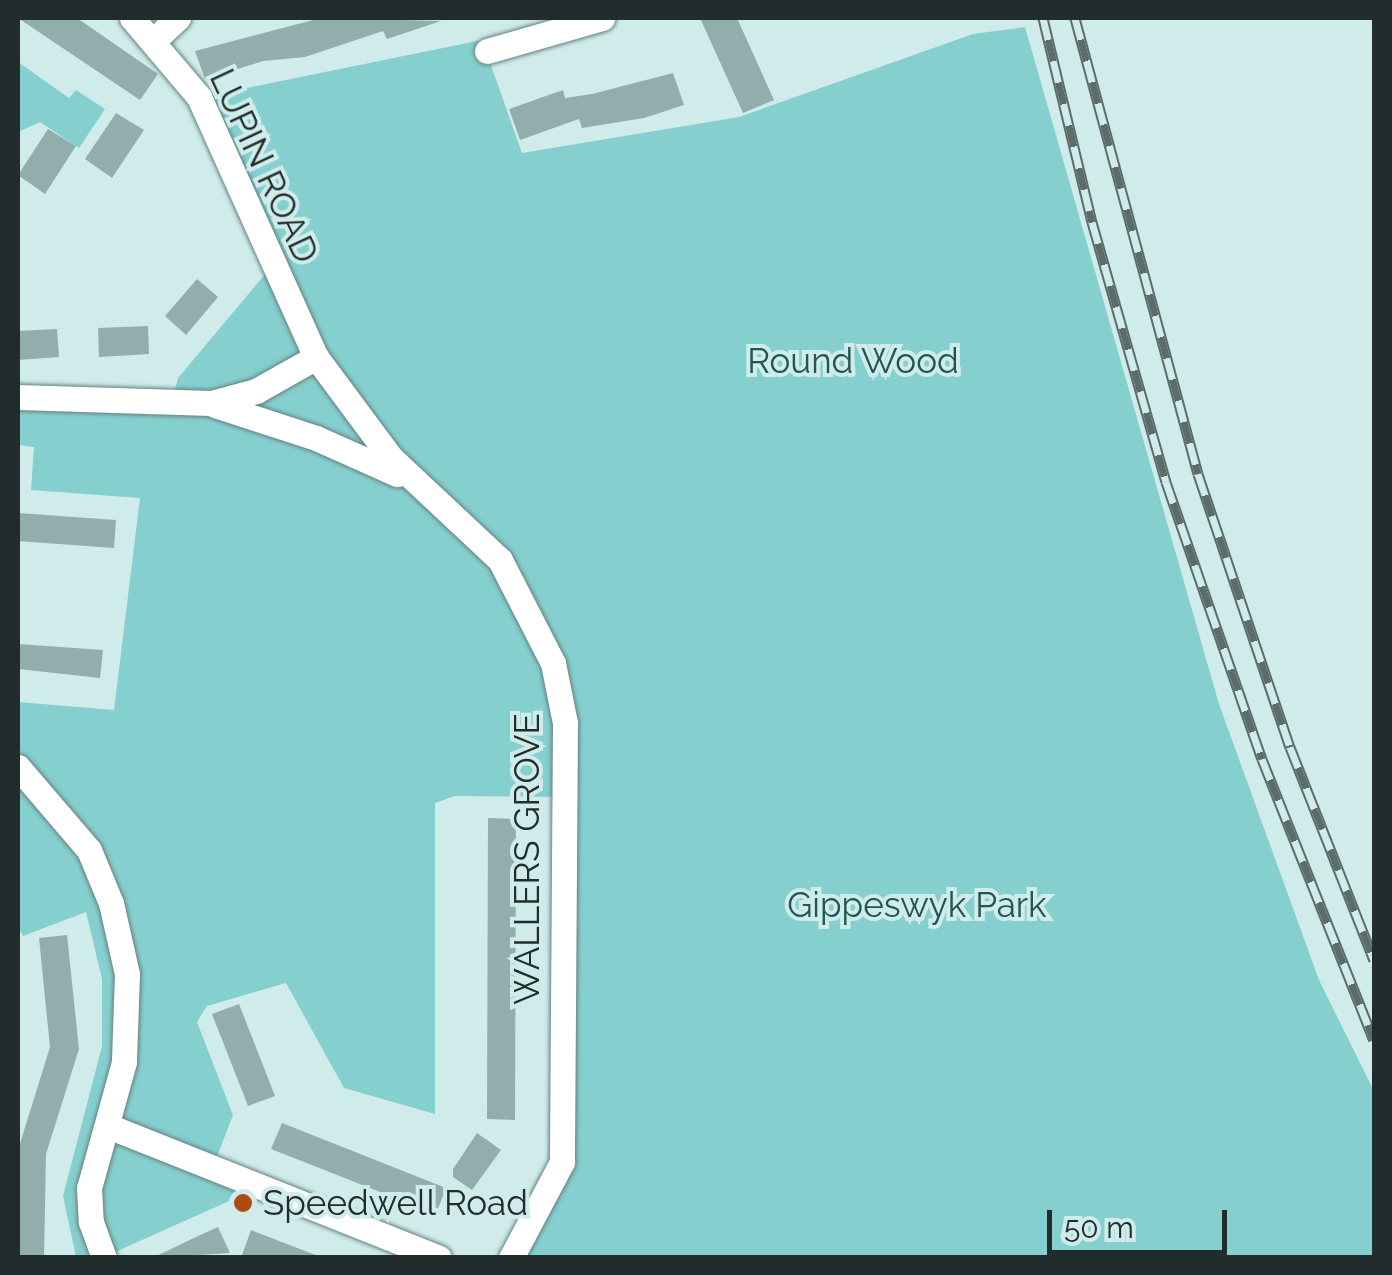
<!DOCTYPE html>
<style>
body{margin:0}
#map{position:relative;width:1392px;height:1275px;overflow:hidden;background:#cfeceb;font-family:Raleway,sans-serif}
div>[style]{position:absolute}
.green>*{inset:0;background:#85d0cf}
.building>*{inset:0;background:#91adac}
.roads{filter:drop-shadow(0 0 2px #668180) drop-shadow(0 0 2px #668180)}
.minor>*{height:25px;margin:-12.5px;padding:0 12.5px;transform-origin:12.5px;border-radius:12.5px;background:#fff}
.rail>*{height:11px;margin-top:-5.5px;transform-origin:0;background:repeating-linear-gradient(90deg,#cfeceb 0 22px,#5b6c6b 0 44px);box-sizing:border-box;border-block:2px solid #5b6c6b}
.dots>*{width:28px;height:28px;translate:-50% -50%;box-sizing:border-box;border:5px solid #cfeceb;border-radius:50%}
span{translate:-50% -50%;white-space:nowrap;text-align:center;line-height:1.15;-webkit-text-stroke:8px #cfeceb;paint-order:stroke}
.street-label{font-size:35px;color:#212c2c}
.park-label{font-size:35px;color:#205655}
.poi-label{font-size:35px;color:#212c2c}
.left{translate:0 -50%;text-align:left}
.frame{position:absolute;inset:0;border:20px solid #212c2c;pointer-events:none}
.scale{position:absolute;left:1047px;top:1210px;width:180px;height:45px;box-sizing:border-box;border:5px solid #212c2c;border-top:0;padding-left:12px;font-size:30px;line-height:35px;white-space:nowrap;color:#212c2c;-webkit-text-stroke:8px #cfeceb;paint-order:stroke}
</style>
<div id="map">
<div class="green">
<div style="clip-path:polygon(1025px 27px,1219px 704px,1319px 980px,1374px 1091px,1374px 1257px,511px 1257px,552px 1191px,565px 797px,455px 796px,435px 803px,435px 1114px,344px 1088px,286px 983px,207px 1006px,197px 1022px,233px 1115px,213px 1167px,247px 1193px,104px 1257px,76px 1257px,63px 1196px,102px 1046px,102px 979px,86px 912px,23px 936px,18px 927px,18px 702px,114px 710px,140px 498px,31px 490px,34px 447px,18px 445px,18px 397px,172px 401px,178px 378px,267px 272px,312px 318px,212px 95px,482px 40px,522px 153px,739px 117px,973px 34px)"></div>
<div style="clip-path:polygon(18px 62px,69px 98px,76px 90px,105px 109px,79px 148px,40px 122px,18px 132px)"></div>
</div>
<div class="building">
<div style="clip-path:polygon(18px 18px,77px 18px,158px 74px,140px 100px)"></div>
<div style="clip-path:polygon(321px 18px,441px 21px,387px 39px,383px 31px,305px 57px,263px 61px,205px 79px,195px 51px)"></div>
<div style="clip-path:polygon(700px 18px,737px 18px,774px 100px,743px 113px)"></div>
<div style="clip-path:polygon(673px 73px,684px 105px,644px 118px,582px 128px,579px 119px,520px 140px,509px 109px,563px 90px,565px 98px,592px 94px)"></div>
<div style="clip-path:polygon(116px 113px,144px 130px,112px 178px,85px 159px)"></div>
<div style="clip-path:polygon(48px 129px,76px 146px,45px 194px,18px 175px)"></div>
<div style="clip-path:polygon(197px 279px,218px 297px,186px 335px,165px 316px)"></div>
<div style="clip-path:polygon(148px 326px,149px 354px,99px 357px,98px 328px)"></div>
<div style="clip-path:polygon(57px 329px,59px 357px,18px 360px,18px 331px)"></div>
<div style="clip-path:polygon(18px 513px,116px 520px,114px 548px,18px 541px)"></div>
<div style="clip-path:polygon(18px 644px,103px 650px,100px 678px,18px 669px)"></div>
<div style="clip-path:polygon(488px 818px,516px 819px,515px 1120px,487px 1119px)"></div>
<div style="clip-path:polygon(67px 935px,79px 1049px,46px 1154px,44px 1258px,18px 1258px,18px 1150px,50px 1047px,39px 938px)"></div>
<div style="clip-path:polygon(239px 1004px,275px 1096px,248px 1106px,212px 1014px)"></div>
<div style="clip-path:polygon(282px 1123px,446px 1188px,436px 1214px,271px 1149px)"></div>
<div style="clip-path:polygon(477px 1133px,501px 1150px,472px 1190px,453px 1177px,453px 1169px)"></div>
<div style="clip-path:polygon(218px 1227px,230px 1253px,152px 1258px,194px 1238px)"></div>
<div style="clip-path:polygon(251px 1230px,318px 1256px,318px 1258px,241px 1258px)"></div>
</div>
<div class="roads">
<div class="minor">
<div style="left:132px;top:18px;width:104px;rotate:49.7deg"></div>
<div style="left:199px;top:97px;width:285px;rotate:65.8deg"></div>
<div style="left:316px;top:357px;width:126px;rotate:53.4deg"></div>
<div style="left:391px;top:458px;width:149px;rotate:43.1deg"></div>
<div style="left:500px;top:560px;width:116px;rotate:62.8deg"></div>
<div style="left:553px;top:663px;width:61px;rotate:78.7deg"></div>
<div style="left:565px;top:723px;width:439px;rotate:90.4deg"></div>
<div style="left:562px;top:1162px;width:109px;rotate:118deg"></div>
<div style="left:154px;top:40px;width:33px;rotate:-43deg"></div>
<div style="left:487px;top:51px;width:120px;rotate:-16deg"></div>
<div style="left:18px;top:397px;width:193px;rotate:1.8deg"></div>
<div style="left:211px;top:403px;width:47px;rotate:-14.9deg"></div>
<div style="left:256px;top:391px;width:69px;rotate:-29.5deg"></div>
<div style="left:215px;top:405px;width:106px;rotate:18.1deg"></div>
<div style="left:316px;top:438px;width:89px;rotate:24deg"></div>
<div style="left:18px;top:767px;width:109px;rotate:49.5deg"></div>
<div style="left:89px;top:850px;width:57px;rotate:67.5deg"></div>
<div style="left:111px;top:903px;width:73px;rotate:77.3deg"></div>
<div style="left:127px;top:974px;width:88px;rotate:92deg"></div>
<div style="left:124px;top:1062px;width:131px;rotate:105.5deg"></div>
<div style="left:89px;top:1188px;width:34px;rotate:87deg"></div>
<div style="left:91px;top:1222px;width:38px;rotate:70deg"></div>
<div style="left:108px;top:1126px;width:356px;rotate:21.7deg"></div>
</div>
</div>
<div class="rail">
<div style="left:1043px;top:18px;width:210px;rotate:76.5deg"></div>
<div style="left:1092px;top:222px;width:270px;rotate:74.1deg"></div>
<div style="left:1166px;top:482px;width:293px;rotate:70.9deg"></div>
<div style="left:1262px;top:759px;width:302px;rotate:68.3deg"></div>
<div style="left:1075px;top:18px;width:472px;rotate:74.9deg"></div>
<div style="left:1198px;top:474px;width:288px;rotate:71.4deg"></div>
<div style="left:1290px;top:747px;width:229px;rotate:68.5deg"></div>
</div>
<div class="dots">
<div style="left:243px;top:1203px;background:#ae4b14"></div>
</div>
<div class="street-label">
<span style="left:264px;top:166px;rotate:65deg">LUPIN ROAD</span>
<span style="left:527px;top:859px;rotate:-90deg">WALLERS GROVE</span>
</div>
<div class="park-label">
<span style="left:853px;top:361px">Round Wood</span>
<span style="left:917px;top:905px">Gippeswyk Park</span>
</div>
<div class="poi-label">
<span class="left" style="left:263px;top:1203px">Speedwell Road</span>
</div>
<div class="frame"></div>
<div class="scale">50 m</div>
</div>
